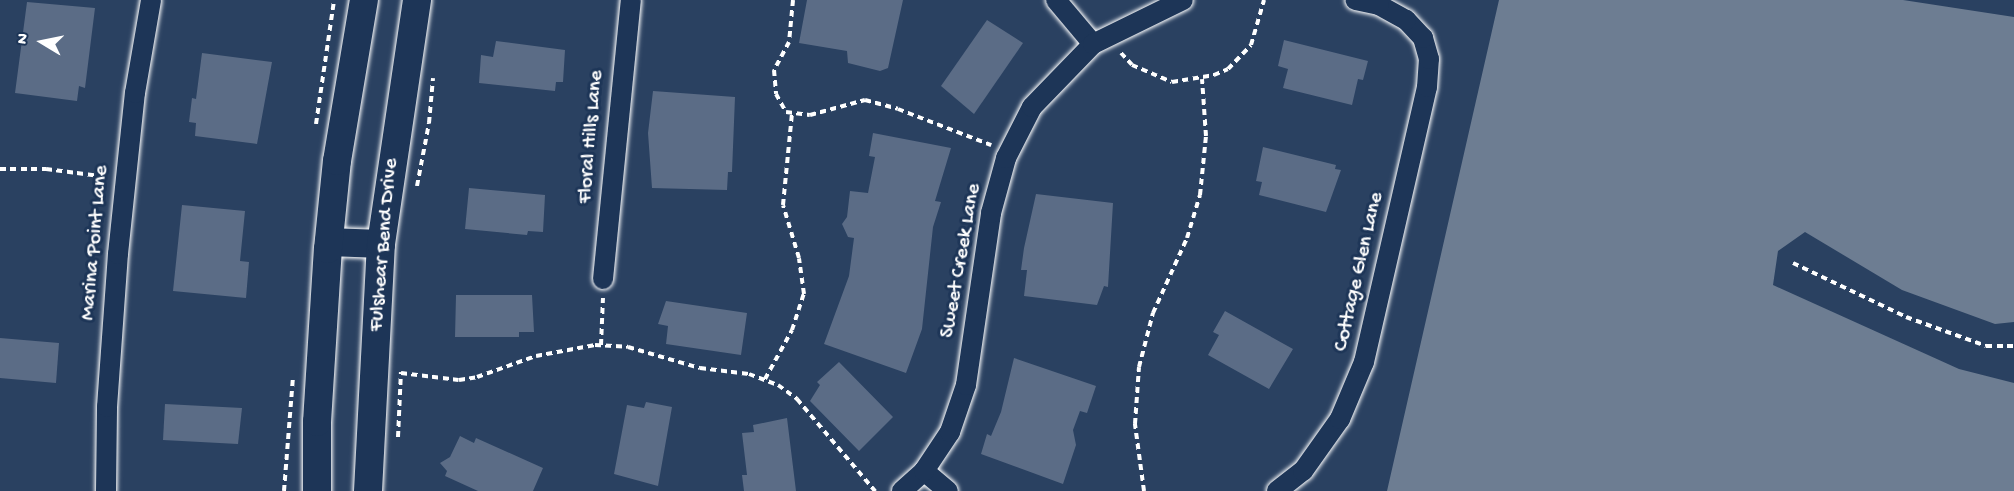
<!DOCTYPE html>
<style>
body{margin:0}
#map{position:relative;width:2014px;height:491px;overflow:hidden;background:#2a4161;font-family:"Gochi Hand",sans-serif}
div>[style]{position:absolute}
.water>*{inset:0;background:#6d7d92}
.building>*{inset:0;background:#5b6c86}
.path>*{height:4px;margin-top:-2px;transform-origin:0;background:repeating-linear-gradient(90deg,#fff 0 6px,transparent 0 10.5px)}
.roads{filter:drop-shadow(0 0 2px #fff) drop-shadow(0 0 2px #fff)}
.street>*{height:20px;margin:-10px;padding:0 10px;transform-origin:10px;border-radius:10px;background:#1d3557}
.secondary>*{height:28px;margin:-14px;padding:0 14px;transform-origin:14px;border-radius:14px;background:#1d3557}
span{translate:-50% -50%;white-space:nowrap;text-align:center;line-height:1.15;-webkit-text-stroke:6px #1d3557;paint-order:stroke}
.street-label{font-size:21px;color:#fff}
.north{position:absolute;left:12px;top:12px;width:60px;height:60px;-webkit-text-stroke:4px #1d3557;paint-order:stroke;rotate:280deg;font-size:16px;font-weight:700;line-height:24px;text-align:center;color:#fff}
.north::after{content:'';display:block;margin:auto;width:21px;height:27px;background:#fff;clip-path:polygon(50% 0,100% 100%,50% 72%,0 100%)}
</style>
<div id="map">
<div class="water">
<div style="clip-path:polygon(1499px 0,1903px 0,2014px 17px,2014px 322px,1995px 324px,1902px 290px,1805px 232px,1778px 251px,1773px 285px,1959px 369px,2014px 383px,2014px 491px,1387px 491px)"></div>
</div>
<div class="building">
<div style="clip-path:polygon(807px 0,903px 0,888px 68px,880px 71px,848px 63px,847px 51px,799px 43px)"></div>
<div style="clip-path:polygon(27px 2px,95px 8px,85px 88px,79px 86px,77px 101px,15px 93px)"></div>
<div style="clip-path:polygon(987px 20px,1023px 43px,974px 114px,941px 86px)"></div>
<div style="clip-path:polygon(1284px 40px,1368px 61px,1363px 80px,1358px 79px,1352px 105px,1283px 88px,1288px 69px,1278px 66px)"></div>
<div style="clip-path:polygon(496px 41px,565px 50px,563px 82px,556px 82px,555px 91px,479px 83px,481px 55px,493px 57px)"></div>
<div style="clip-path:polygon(202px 53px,272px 62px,257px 144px,195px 136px,196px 123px,189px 122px,192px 98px,196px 99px)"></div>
<div style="clip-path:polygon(653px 91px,735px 97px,732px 172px,728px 172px,727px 190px,652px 188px,648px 133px)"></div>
<div style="clip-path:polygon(873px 133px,951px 148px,935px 201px,941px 202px,933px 227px,922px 329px,906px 373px,824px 344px,849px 276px,854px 238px,848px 237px,842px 224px,847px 217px,850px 191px,868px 193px,875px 157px,869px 156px)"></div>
<div style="clip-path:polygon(1263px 147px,1336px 165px,1335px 169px,1341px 170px,1326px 212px,1259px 195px,1262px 182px,1256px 181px)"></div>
<div style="clip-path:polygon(469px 188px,545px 195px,543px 232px,528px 231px,527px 235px,465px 229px)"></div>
<div style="clip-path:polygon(1036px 194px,1113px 203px,1108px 287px,1104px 286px,1097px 305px,1024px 296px,1027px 270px,1021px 270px,1024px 248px)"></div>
<div style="clip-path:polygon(182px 205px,245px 211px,240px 261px,249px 262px,246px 298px,173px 291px)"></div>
<div style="clip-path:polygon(456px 295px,532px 295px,534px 332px,519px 332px,519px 337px,455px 337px)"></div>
<div style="clip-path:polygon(666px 301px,747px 313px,741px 355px,666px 344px,668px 326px,658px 324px)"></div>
<div style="clip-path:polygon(1225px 311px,1293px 349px,1269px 389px,1208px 355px,1219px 335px,1213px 332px)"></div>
<div style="clip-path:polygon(0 338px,59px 343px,56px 383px,0 378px)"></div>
<div style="clip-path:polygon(1014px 358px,1096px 386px,1087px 413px,1080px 411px,1073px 430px,1076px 445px,1063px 484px,981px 454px,987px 434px,991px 436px,1001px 412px)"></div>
<div style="clip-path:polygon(839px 362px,893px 417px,859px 451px,810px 401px,820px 385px,817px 382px)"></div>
<div style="clip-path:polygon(646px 402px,672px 407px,658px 486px,614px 474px,627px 405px,644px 408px)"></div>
<div style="clip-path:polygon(165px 404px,242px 408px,238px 444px,163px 440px)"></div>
<div style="clip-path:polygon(787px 418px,796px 491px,744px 491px,742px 475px,747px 475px,742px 433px,754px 432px,753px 425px)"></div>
<div style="clip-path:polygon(460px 436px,474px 443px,476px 438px,543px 468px,533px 491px,478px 491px,445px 476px,447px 471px,440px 463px,450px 457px)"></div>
</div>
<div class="path">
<div style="left:793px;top:0;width:42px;rotate:95.4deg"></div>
<div style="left:789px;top:42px;width:32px;rotate:118deg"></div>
<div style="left:774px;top:70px;width:24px;rotate:85deg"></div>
<div style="left:776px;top:94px;width:21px;rotate:61deg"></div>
<div style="left:786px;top:112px;width:24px;rotate:7deg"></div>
<div style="left:810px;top:115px;width:57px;rotate:-15.3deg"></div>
<div style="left:865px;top:100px;width:34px;rotate:15deg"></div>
<div style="left:898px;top:109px;width:100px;rotate:21.2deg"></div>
<div style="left:1121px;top:53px;width:16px;rotate:47deg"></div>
<div style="left:1132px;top:65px;width:43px;rotate:23deg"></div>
<div style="left:1172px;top:82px;width:43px;rotate:-9.5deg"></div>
<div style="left:1214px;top:75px;width:15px;rotate:-23deg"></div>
<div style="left:1228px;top:69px;width:33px;rotate:-46deg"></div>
<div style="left:1251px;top:45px;width:47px;rotate:-73.9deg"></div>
<div style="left:316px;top:124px;width:125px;rotate:-81.7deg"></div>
<div style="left:0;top:169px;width:46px"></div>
<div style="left:46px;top:169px;width:62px;rotate:7.5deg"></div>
<div style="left:417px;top:186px;width:64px;rotate:-79.2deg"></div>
<div style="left:429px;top:123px;width:45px;rotate:-84.9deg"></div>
<div style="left:1793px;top:263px;width:125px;rotate:25.5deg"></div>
<div style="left:1906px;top:317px;width:85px;rotate:19.9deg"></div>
<div style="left:1986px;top:346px;width:28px"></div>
<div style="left:601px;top:345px;width:47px;rotate:-87.6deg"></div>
<div style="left:401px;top:373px;width:58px;rotate:6.9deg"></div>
<div style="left:459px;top:380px;width:18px;rotate:-9deg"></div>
<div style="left:477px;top:377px;width:63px;rotate:-19.6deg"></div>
<div style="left:536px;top:356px;width:60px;rotate:-10.6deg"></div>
<div style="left:595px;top:345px;width:33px;rotate:3deg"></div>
<div style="left:628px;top:347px;width:75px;rotate:16.3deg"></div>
<div style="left:700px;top:368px;width:49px;rotate:7deg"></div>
<div style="left:749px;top:374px;width:31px;rotate:21deg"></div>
<div style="left:778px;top:385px;width:24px;rotate:36deg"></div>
<div style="left:797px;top:399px;width:121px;rotate:49.7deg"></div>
<div style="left:765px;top:379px;width:56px;rotate:-61.1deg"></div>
<div style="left:792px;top:330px;width:38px;rotate:-72deg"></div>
<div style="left:804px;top:294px;width:36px;rotate:-98deg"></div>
<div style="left:799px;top:258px;width:55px;rotate:-106.8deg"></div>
<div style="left:783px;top:205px;width:91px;rotate:-84.4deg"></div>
<div style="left:398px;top:437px;width:65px;rotate:-87.4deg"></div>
<div style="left:284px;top:491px;width:115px;rotate:-85.5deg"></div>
<div style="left:1144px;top:491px;width:68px;rotate:-97.7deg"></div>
<div style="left:1135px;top:424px;width:57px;rotate:-86deg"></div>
<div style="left:1139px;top:367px;width:56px;rotate:-75.5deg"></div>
<div style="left:1153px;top:313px;width:82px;rotate:-65.6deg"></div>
<div style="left:1187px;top:238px;width:45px;rotate:-73.2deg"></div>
<div style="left:1200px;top:195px;width:59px;rotate:-84.2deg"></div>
<div style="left:1206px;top:136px;width:57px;rotate:-94deg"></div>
</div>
<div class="roads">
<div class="street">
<div style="left:1056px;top:0;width:57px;rotate:49.9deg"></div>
<div style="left:603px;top:279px;width:280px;rotate:-84.3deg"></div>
<div style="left:924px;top:471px;width:31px;rotate:40deg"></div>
<div style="left:106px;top:491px;width:84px;rotate:-89.3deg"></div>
<div style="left:107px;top:407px;width:153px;rotate:-85.9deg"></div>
<div style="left:118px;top:254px;width:162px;rotate:-84deg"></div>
<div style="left:135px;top:93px;width:94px;rotate:-80.2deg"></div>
<div style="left:902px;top:491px;width:30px;rotate:-42deg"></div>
<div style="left:924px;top:471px;width:47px;rotate:-56.3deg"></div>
<div style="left:950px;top:432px;width:50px;rotate:-71.2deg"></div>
<div style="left:966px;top:385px;width:174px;rotate:-81.7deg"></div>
<div style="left:991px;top:213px;width:57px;rotate:-74.7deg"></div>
<div style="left:1006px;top:158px;width:57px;rotate:-63deg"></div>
<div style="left:1032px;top:107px;width:88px;rotate:-45.9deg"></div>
<div style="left:1093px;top:44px;width:100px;rotate:-26.1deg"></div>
<div style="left:1277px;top:491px;width:33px;rotate:-38deg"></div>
<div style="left:1303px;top:471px;width:64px;rotate:-54.6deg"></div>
<div style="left:1340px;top:419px;width:62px;rotate:-67.2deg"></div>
<div style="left:1364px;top:362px;width:282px;rotate:-77.1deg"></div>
<div style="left:1427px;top:87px;width:28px;rotate:-86deg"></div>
<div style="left:1429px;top:59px;width:22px;rotate:-106deg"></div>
<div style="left:1423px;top:38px;width:25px;rotate:-133deg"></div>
<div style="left:1406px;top:20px;width:31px;rotate:-151deg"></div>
<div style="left:1379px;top:5px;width:24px;rotate:-168deg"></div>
</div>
<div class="secondary">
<div style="left:329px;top:242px;width:52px;rotate:2.2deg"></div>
<div style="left:317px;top:491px;width:69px;rotate:-90deg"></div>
<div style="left:317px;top:422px;width:173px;rotate:-86.4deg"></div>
<div style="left:328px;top:249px;width:88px;rotate:-84.2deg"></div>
<div style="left:337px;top:161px;width:163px;rotate:-80.5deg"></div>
<div style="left:368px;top:491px;width:247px;rotate:-87deg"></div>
<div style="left:381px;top:244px;width:247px;rotate:-81.6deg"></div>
</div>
</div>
<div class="street-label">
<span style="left:592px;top:137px;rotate:-85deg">Floral Hills Lane</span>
<span style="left:96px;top:243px;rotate:-85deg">Marina Point Lane</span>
<span style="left:385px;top:245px;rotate:-85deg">Fulshear Bend Drive</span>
<span style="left:962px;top:261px;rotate:-80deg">Sweet Creek Lane</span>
<span style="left:1360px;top:272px;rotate:-77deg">Cottage Glen Lane</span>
</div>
<div class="north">N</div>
</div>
